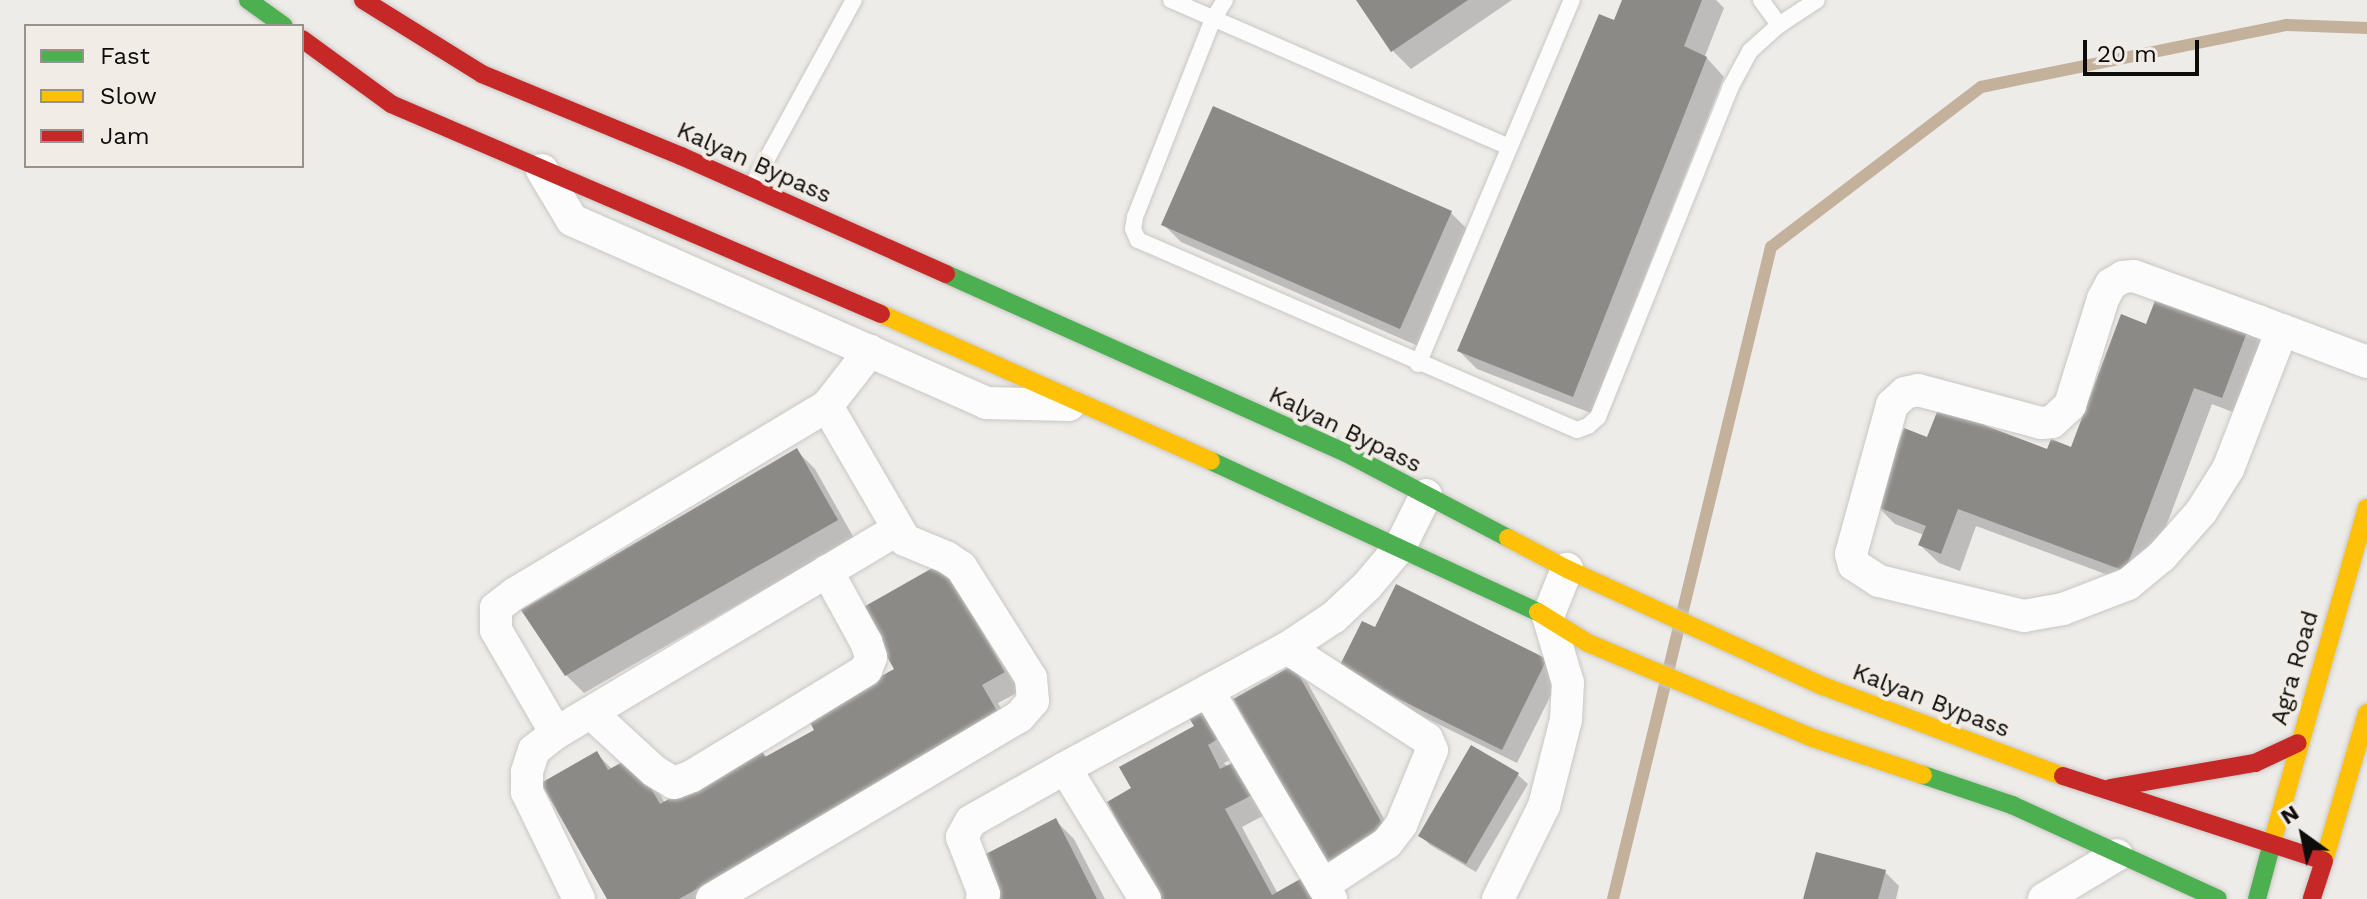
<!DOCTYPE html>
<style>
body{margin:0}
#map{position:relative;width:2367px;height:899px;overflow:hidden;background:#eeece9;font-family:"Work Sans",sans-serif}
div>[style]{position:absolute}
.shadow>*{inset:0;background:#0003}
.stream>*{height:12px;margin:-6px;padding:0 6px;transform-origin:6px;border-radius:6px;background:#c3b19c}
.building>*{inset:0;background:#8b8a87}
.roads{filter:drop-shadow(0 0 2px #c8c7c4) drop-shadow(0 0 2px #c8c7c4)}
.lane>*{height:16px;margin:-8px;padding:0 8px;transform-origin:8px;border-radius:8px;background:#fcfcfc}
.street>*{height:32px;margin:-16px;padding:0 16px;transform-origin:16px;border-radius:16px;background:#fcfcfc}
.fast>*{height:18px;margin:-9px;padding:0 9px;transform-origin:9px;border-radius:9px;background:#4caf50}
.slow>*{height:18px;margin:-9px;padding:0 9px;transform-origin:9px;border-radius:9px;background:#ffc107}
.jam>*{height:18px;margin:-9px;padding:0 9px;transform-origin:9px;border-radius:9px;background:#c62828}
span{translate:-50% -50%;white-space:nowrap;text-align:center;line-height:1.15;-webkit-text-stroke:8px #f1ece6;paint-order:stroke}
.street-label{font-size:24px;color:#0e0c0a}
.legend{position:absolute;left:24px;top:24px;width:280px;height:144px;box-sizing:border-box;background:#f1ece6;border:2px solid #96928e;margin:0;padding:10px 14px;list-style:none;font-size:24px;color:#0e0c0a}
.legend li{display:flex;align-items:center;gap:16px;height:40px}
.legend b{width:40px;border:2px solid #96928e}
.north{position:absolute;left:2263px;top:795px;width:80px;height:80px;-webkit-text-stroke:6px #f1ece6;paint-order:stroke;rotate:327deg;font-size:22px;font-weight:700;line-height:32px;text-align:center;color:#0e0c0a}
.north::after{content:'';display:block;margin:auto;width:28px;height:36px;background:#0e0c0a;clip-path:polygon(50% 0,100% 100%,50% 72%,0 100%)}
.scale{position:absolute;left:2083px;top:40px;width:116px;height:36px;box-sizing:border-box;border:4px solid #0e0c0a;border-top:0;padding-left:10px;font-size:24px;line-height:28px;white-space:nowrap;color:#0e0c0a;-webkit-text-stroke:6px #f1ece6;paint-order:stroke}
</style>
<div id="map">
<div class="shadow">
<div style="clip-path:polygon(1358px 0,1512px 0,1411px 69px,1393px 51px)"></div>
<div style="clip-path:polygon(1624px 0,1716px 0,1724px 8px,1705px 56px,1724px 77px,1591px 413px,1477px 369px,1459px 351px)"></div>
<div style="clip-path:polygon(1451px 213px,1469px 231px,1418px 346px,1181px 242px,1163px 224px)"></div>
<div style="clip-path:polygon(2148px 326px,2248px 329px,2266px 347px,2240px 415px,2212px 404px,2143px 588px,1976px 526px,1960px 571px,1939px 563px,1920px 545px,1924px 535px,1895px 524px,1877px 506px,1929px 439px,1977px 417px,1989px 429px,2049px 452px,2072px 449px)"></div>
<div style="clip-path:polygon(797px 451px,815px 469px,854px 538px,584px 693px,566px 675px)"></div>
<div style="clip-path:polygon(943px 564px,1022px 690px,998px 703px,1017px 736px,729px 899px,609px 899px,597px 754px,613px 770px,650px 777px,665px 803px,760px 750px,768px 758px,817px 730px,896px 669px)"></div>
<div style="clip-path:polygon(1376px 629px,1546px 660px,1561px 675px,1517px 763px,1355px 683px)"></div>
<div style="clip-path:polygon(1292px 667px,1307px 682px,1400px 847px,1236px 699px)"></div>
<div style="clip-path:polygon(1197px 727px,1243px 753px,1224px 763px,1272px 811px,1242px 827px,1278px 894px,1319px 899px,1162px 899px,1133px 789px)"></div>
<div style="clip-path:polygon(1518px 775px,1528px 784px,1476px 872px,1430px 845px,1420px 835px)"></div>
<div style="clip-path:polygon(1056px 821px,1074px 839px,1105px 899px,996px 899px)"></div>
<div style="clip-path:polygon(1885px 872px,1899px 886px,1896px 899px,1806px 899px)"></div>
</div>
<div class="stream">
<div style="left:1613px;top:899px;width:671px;rotate:-76.38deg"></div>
<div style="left:1771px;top:247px;width:264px;rotate:-37.3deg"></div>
<div style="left:1981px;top:87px;width:312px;rotate:-11.5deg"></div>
<div style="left:2287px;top:25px;width:80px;rotate:2.1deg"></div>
</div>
<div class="building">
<div style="clip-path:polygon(1356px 0,1468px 0,1391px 52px)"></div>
<div style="clip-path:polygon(1622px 0,1702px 0,1684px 46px,1707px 57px,1573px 397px,1457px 351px,1599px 14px,1614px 20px)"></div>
<div style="clip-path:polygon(1213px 106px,1452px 211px,1400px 329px,1161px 225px)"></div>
<div style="clip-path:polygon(2158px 293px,2249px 327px,2222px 398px,2194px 388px,2125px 571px,1958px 509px,1941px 554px,1918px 545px,1926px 526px,1875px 506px,1904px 428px,1927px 437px,1941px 402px,1978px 415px,1976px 422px,2047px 449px,2051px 439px,2071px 447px,2121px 314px,2146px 324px)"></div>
<div style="clip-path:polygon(797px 448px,838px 520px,565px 676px,521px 610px)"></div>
<div style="clip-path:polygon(943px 562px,1005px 672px,982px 685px,1001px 718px,679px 899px,607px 899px,541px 783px,597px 751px,608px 770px,633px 756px,660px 804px,760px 747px,765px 757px,814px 730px,807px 717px,894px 669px,860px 609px)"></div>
<div style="clip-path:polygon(1396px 584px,1547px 659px,1502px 750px,1338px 669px,1362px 621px,1375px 627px)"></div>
<div style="clip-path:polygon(1293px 665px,1387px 832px,1328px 866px,1233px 699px)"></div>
<div style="clip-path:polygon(1211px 707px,1226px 734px,1208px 745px,1220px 769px,1238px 760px,1256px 793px,1225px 809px,1272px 895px,1302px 878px,1313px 899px,1159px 899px,1107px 802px,1131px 788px,1119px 767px,1194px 726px,1189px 718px)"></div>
<div style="clip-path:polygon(1471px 745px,1519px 773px,1466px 864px,1418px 836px)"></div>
<div style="clip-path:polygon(1056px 818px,1097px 899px,994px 899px,974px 860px)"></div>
<div style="clip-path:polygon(1816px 852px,1886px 870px,1878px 899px,1803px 899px)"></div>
</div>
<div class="roads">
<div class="lane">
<div style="left:1171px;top:0;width:369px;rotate:23.5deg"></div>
<div style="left:1225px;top:0;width:22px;rotate:122deg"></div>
<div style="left:1213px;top:19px;width:213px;rotate:111.5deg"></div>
<div style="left:1135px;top:217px;width:12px;rotate:99deg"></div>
<div style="left:1133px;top:229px;width:12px;rotate:66deg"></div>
<div style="left:1138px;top:240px;width:478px;rotate:23.4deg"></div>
<div style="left:1577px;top:430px;width:12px;rotate:-20deg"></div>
<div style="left:1588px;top:426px;width:13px;rotate:-42deg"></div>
<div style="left:1598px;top:417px;width:354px;rotate:-68.1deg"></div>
<div style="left:1730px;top:88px;width:42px;rotate:-61.6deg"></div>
<div style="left:1750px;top:51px;width:39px;rotate:-42deg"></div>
<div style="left:1779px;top:25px;width:45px;rotate:-33.3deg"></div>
<div style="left:1761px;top:0;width:31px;rotate:54deg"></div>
<div style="left:752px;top:186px;width:212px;rotate:-61.3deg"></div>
<div style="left:1418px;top:364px;width:395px;rotate:-67.1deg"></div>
</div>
<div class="street">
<div style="left:542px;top:170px;width:58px;rotate:59deg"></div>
<div style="left:572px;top:220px;width:453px;rotate:23.8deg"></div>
<div style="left:986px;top:403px;width:83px;rotate:1.4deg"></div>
<div style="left:2282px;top:330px;width:149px;rotate:111.2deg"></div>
<div style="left:2228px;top:469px;width:51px;rotate:122.1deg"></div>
<div style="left:2201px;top:512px;width:59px;rotate:131.6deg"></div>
<div style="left:2162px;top:556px;width:44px;rotate:140.5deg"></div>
<div style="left:2128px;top:584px;width:70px;rotate:159deg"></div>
<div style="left:2063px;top:609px;width:40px;rotate:170deg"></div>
<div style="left:2024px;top:616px;width:149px;rotate:-166.4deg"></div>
<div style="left:1879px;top:581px;width:30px;rotate:-147deg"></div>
<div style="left:1854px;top:565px;width:11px;rotate:-105deg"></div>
<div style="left:1851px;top:554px;width:155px;rotate:-74.6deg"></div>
<div style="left:1892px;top:405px;width:18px;rotate:-43deg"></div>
<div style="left:1905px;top:393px;width:13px;rotate:-13deg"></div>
<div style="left:1918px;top:390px;width:127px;rotate:15deg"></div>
<div style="left:2041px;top:423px;width:11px;rotate:-5deg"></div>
<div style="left:2052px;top:422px;width:25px;rotate:-43deg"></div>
<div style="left:2070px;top:405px;width:111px;rotate:-72.7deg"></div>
<div style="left:2103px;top:299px;width:17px;rotate:-62deg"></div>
<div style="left:2111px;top:284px;width:14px;rotate:-30deg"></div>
<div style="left:2123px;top:277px;width:11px;rotate:-5deg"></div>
<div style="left:2134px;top:276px;width:132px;rotate:19.9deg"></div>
<div style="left:2258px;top:321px;width:26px;rotate:21deg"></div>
<div style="left:2282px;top:330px;width:91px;rotate:20.6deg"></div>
<div style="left:827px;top:406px;width:70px;rotate:-52deg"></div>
<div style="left:1287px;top:648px;width:167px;rotate:33deg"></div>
<div style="left:1427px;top:739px;width:12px;rotate:66deg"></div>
<div style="left:1432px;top:750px;width:81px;rotate:112.5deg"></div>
<div style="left:1401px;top:825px;width:23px;rotate:128deg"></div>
<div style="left:1387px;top:843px;width:77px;rotate:146.7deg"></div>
<div style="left:1208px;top:691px;width:242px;rotate:59.4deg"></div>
<div style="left:591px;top:713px;width:86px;rotate:42.6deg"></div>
<div style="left:654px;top:771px;width:23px;rotate:31deg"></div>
<div style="left:674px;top:783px;width:19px;rotate:-21deg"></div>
<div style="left:692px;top:776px;width:204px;rotate:-31.3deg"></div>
<div style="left:866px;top:670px;width:14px;rotate:-69deg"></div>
<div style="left:871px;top:657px;width:16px;rotate:-108deg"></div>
<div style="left:866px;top:642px;width:81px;rotate:-118.8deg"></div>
<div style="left:556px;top:733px;width:28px;rotate:142deg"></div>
<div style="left:534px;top:750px;width:23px;rotate:108deg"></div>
<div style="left:527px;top:772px;width:20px;rotate:90deg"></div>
<div style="left:527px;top:792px;width:119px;rotate:64.1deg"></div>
<div style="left:712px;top:899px;width:357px;rotate:-30.7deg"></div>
<div style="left:1019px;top:717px;width:21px;rotate:-49deg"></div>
<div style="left:1033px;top:701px;width:23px;rotate:-95deg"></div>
<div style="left:1031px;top:678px;width:131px;rotate:-122.2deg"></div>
<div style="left:961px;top:567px;width:18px;rotate:-146deg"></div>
<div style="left:946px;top:557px;width:44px;rotate:-157.5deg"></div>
<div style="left:905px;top:540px;width:155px;rotate:-120.2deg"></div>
<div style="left:827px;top:406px;width:365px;rotate:149deg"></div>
<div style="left:514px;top:594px;width:23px;rotate:142deg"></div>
<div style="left:496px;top:608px;width:22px;rotate:90deg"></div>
<div style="left:496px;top:630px;width:119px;rotate:59.8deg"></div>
<div style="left:556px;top:733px;width:397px;rotate:-30.8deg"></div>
<div style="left:982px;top:899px;width:5px;rotate:-68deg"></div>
<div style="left:984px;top:894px;width:61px;rotate:-111.1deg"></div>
<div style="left:962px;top:837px;width:18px;rotate:-61deg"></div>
<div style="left:971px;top:821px;width:108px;rotate:-29.4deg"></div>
<div style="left:1145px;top:899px;width:153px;rotate:-121.4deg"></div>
<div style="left:1065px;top:768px;width:252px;rotate:-28.4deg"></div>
<div style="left:1287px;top:648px;width:56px;rotate:-33.4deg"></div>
<div style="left:1334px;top:617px;width:45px;rotate:-43.2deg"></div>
<div style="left:1367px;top:586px;width:51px;rotate:-49.8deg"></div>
<div style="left:1400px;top:547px;width:58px;rotate:-63.4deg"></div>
<div style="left:1498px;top:899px;width:104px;rotate:-63.7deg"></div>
<div style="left:1544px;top:806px;width:89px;rotate:-75.7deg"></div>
<div style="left:1566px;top:720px;width:37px;rotate:-87deg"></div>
<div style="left:1568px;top:683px;width:70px;rotate:-106.6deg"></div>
<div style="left:1548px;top:616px;width:51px;rotate:-68deg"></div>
<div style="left:2044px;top:899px;width:85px;rotate:-31.1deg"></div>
</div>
<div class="fast">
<div style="left:248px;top:0;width:44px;rotate:35.8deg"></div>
<div style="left:946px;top:274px;width:440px;rotate:24.1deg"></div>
<div style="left:1348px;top:454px;width:181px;rotate:27.7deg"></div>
<div style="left:1211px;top:461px;width:360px;rotate:24.8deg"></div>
<div style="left:1923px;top:775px;width:94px;rotate:18.6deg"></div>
<div style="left:2012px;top:805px;width:226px;rotate:24.5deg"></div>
<div style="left:2257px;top:899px;width:58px;rotate:-75deg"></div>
</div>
<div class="slow">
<div style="left:881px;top:314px;width:361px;rotate:24deg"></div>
<div style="left:1508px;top:538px;width:67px;rotate:27.7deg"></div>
<div style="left:1567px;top:569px;width:281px;rotate:24.6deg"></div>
<div style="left:1823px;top:686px;width:256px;rotate:20.6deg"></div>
<div style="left:1538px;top:612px;width:59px;rotate:31.8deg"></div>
<div style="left:1588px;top:643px;width:244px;rotate:22.9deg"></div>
<div style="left:1813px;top:738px;width:116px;rotate:18.6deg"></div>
<div style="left:2272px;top:843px;width:348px;rotate:-74.2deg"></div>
<div style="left:2324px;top:861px;width:154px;rotate:-73.8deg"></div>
</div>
<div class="jam">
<div style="left:363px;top:0;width:140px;rotate:31.9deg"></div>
<div style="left:482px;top:74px;width:215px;rotate:22.4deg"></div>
<div style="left:681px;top:156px;width:290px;rotate:24deg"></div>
<div style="left:302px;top:39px;width:110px;rotate:36.1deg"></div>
<div style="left:391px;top:104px;width:533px;rotate:23.2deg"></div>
<div style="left:2063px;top:776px;width:274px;rotate:18deg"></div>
<div style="left:2324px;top:861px;width:40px;rotate:108deg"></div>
<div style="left:2110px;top:788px;width:147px;rotate:-9.8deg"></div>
<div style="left:2255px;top:763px;width:47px;rotate:-24.9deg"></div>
</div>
</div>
<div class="street-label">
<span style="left:754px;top:163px;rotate:24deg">Kalyan Bypass</span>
<span style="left:1345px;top:430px;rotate:26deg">Kalyan Bypass</span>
<span style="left:2295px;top:668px;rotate:-74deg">Agra Road</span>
<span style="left:1931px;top:701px;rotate:21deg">Kalyan Bypass</span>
</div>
<ul class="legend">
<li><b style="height:10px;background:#4caf50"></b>Fast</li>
<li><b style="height:10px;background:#ffc107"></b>Slow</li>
<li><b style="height:10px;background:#c62828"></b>Jam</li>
</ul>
<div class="north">N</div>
<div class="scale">20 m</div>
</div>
